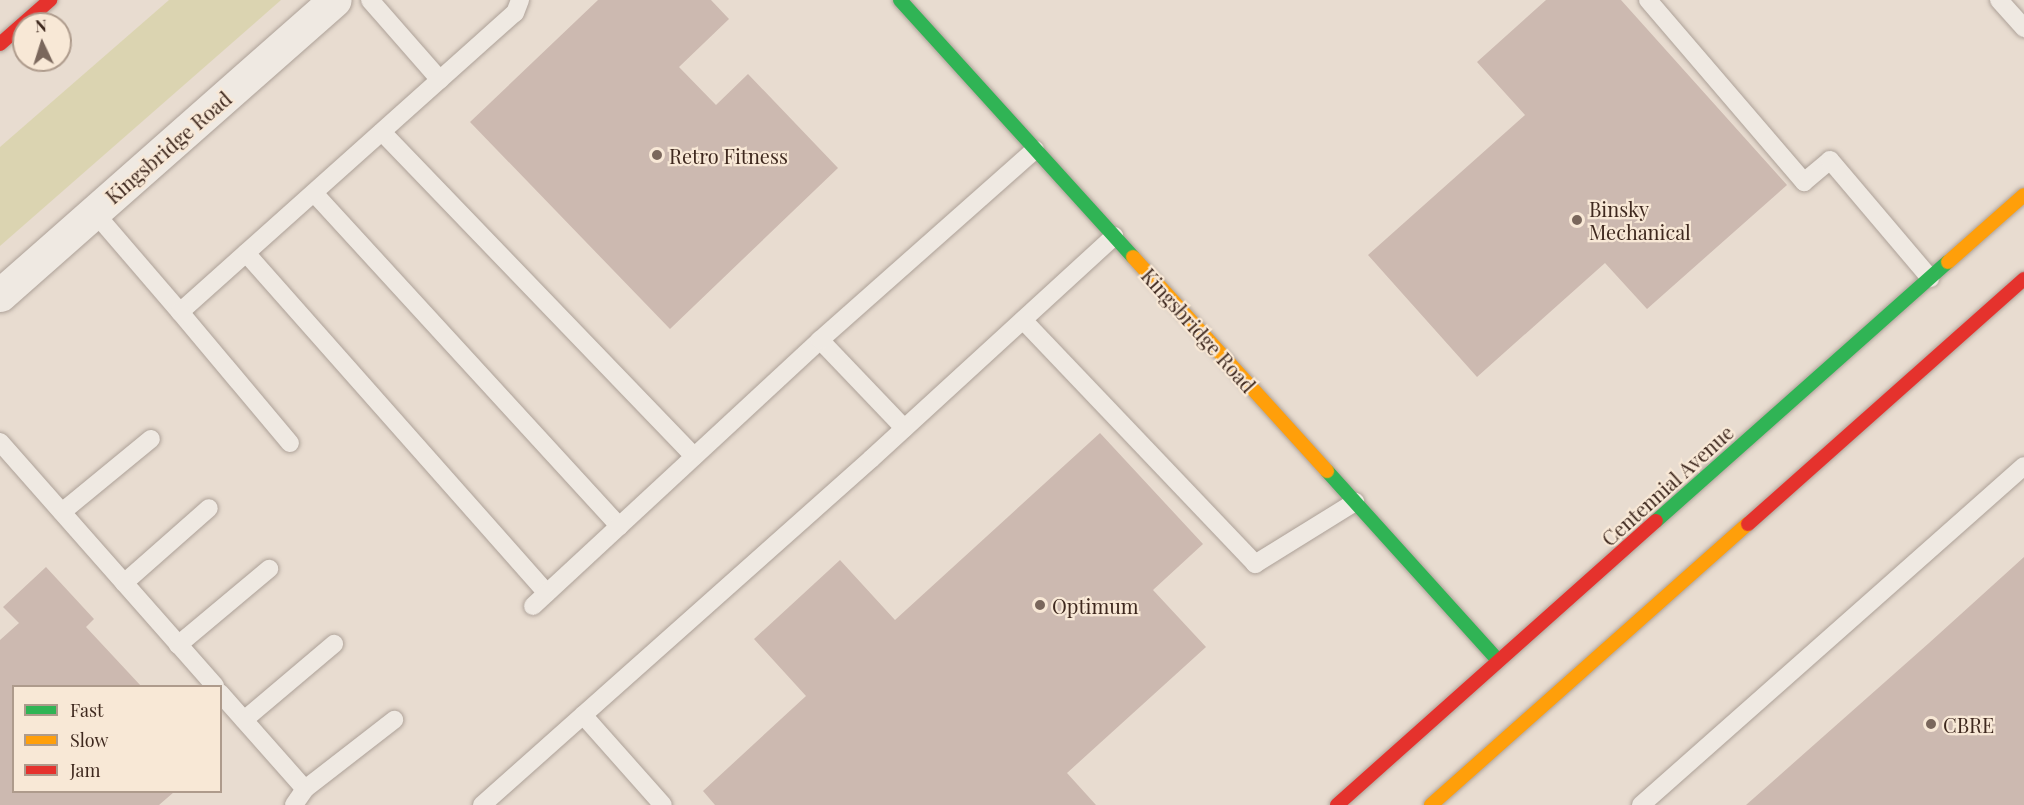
<!DOCTYPE html>
<style>
body{margin:0}
#map{position:relative;width:2024px;height:805px;overflow:hidden;background:#e8dcd0;font-family:"Playfair Display",serif}
div>[style]{position:absolute}
.green>*{inset:0;background:#dbd4b1}
.building>*{inset:0;background:#ccb9b0}
.roads{filter:drop-shadow(0 0 2px #ada198) drop-shadow(0 0 2px #ada198)}
.lane>*{height:18px;margin:-9px;padding:0 9px;transform-origin:9px;border-radius:9px;background:#efe9e2}
.street>*{height:33px;margin:-16.5px;padding:0 16.5px;transform-origin:16.5px;border-radius:16.5px;background:#efe9e2}
.fast>*{height:14px;margin:-7px;padding:0 7px;transform-origin:7px;border-radius:7px;background:#30b455}
.slow>*{height:14px;margin:-7px;padding:0 7px;transform-origin:7px;border-radius:7px;background:#ff9f0a}
.jam>*{height:14px;margin:-7px;padding:0 7px;transform-origin:7px;border-radius:7px;background:#e5322d}
.dots>*{width:16px;height:16px;translate:-50% -50%;box-sizing:border-box;border:3px solid #f8e8d6;border-radius:50%}
span{translate:-50% -50%;white-space:nowrap;text-align:center;line-height:1.15;-webkit-text-stroke:4.5px #f8e8d6;paint-order:stroke}
.street-label{font-size:20px;color:#3e281e}
.poi-label{font-size:20px;color:#3e281e}
.left{translate:0 -50%;text-align:left}
.legend{position:absolute;left:12px;top:685px;width:210px;height:108px;box-sizing:border-box;background:#f8e8d6;border:2px solid #ae9b8c;margin:0;padding:8px 10px;list-style:none;font-size:18px;color:#3e281e}
.legend li{display:flex;align-items:center;gap:12px;height:30px}
.legend b{width:30px;border:2px solid #ae9b8c}
.north{position:absolute;left:12px;top:12px;width:60px;height:60px;box-sizing:border-box;background:#f8e8d6;border:2px solid #ae9b8c;border-radius:50%;rotate:356deg;font-size:16px;font-weight:700;line-height:24px;text-align:center;color:#3e281e}
.north::after{content:'';display:block;margin:auto;width:21px;height:27px;background:#7a675c;clip-path:polygon(50% 0,100% 100%,50% 72%,0 100%)}
</style>
<div id="map">
<div class="green">
<div style="clip-path:polygon(169px 0,281px 0,0 246px,0 147px)"></div>
</div>
<div class="building">
<div style="clip-path:polygon(598px 0,711px 0,729px 19px,679px 67px,716px 105px,748px 74px,838px 168px,670px 329px,470px 122px)"></div>
<div style="clip-path:polygon(1546px 0,1621px 0,1787px 185px,1647px 309px,1605px 263px,1477px 377px,1368px 255px,1525px 115px,1477px 62px)"></div>
<div style="clip-path:polygon(1100px 433px,1203px 544px,1153px 590px,1206px 647px,1067px 773px,1096px 805px,715px 805px,703px 791px,806px 696px,754px 639px,840px 560px,895px 620px)"></div>
<div style="clip-path:polygon(2024px 557px,2024px 805px,1746px 805px,1929px 643px)"></div>
<div style="clip-path:polygon(46px 567px,94px 619px,86px 627px,141px 686px,14px 686px,14px 792px,174px 792px,159px 805px,0 805px,0 640px,19px 623px,3px 607px)"></div>
</div>
<div class="roads">
<div class="lane">
<div style="left:370px;top:0;width:106px;rotate:48.8deg"></div>
<div style="left:1648px;top:0;width:240px;rotate:49.4deg"></div>
<div style="left:1804px;top:182px;width:34px;rotate:-40deg"></div>
<div style="left:1830px;top:160px;width:155px;rotate:49.7deg"></div>
<div style="left:1999px;top:0;width:38px;rotate:48deg"></div>
<div style="left:382px;top:132px;width:450px;rotate:46.1deg"></div>
<div style="left:314px;top:193px;width:452px;rotate:47.5deg"></div>
<div style="left:94px;top:212px;width:132px;rotate:49.3deg"></div>
<div style="left:180px;top:312px;width:449px;rotate:-41.8deg"></div>
<div style="left:515px;top:13px;width:14px;rotate:-69deg"></div>
<div style="left:246px;top:253px;width:454px;rotate:48.5deg"></div>
<div style="left:180px;top:312px;width:171px;rotate:50deg"></div>
<div style="left:1023px;top:320px;width:337px;rotate:46.4deg"></div>
<div style="left:1255px;top:564px;width:118px;rotate:-31.8deg"></div>
<div style="left:820px;top:340px;width:122px;rotate:46.3deg"></div>
<div style="left:0;top:442px;width:325px;rotate:48.6deg"></div>
<div style="left:62px;top:512px;width:115px;rotate:-39.4deg"></div>
<div style="left:124px;top:583px;width:113px;rotate:-41.4deg"></div>
<div style="left:533px;top:606px;width:391px;rotate:-42.8deg"></div>
<div style="left:820px;top:340px;width:287px;rotate:-41.5deg"></div>
<div style="left:178px;top:645px;width:119px;rotate:-39.9deg"></div>
<div style="left:220px;top:693px;width:128px;rotate:48.5deg"></div>
<div style="left:305px;top:789px;width:19px;rotate:125deg"></div>
<div style="left:583px;top:715px;width:120px;rotate:48.4deg"></div>
<div style="left:244px;top:720px;width:118px;rotate:-40.2deg"></div>
<div style="left:305px;top:789px;width:113px;rotate:-37.8deg"></div>
<div style="left:482px;top:805px;width:521px;rotate:-41.65deg"></div>
<div style="left:871px;top:459px;width:330px;rotate:-42.5deg"></div>
<div style="left:1641px;top:805px;width:511px;rotate:-41.51deg"></div>
</div>
<div class="street">
<div style="left:0;top:295px;width:446px;rotate:-41.4deg"></div>
</div>
<div class="fast">
<div style="left:900px;top:0;width:347px;rotate:47.8deg"></div>
<div style="left:1327px;top:471px;width:255px;rotate:47.9deg"></div>
<div style="left:1656px;top:521px;width:390px;rotate:-41.6deg"></div>
</div>
<div class="slow">
<div style="left:1133px;top:257px;width:289px;rotate:47.8deg"></div>
<div style="left:1948px;top:262px;width:101px;rotate:-41.4deg"></div>
<div style="left:1431px;top:805px;width:424px;rotate:-41.6deg"></div>
</div>
<div class="jam">
<div style="left:0;top:44px;width:67px;rotate:-41.3deg"></div>
<div style="left:1748px;top:524px;width:369px;rotate:-41.6deg"></div>
<div style="left:1337px;top:805px;width:427px;rotate:-41.7deg"></div>
</div>
</div>
<div class="dots">
<div style="left:657px;top:155px;background:#7a675c"></div>
<div style="left:1577px;top:220px;background:#7a675c"></div>
<div style="left:1040px;top:605px;background:#7a675c"></div>
<div style="left:1931px;top:724px;background:#7a675c"></div>
</div>
<div class="street-label">
<span style="left:168px;top:147px;rotate:-41deg">Kingsbridge Road</span>
<span style="left:1199px;top:330px;rotate:48deg">Kingsbridge Road</span>
<span style="left:1667px;top:485px;rotate:-42deg">Centennial Avenue</span>
</div>
<div class="poi-label">
<span class="left" style="left:669px;top:155px">Retro Fitness</span>
<span class="left" style="left:1589px;top:220px">Binsky<br>Mechanical</span>
<span class="left" style="left:1052px;top:605px">Optimum</span>
<span class="left" style="left:1943px;top:724px">CBRE</span>
</div>
<ul class="legend">
<li><b style="height:8px;background:#30b455"></b>Fast</li>
<li><b style="height:8px;background:#ff9f0a"></b>Slow</li>
<li><b style="height:8px;background:#e5322d"></b>Jam</li>
</ul>
<div class="north">N</div>
</div>
